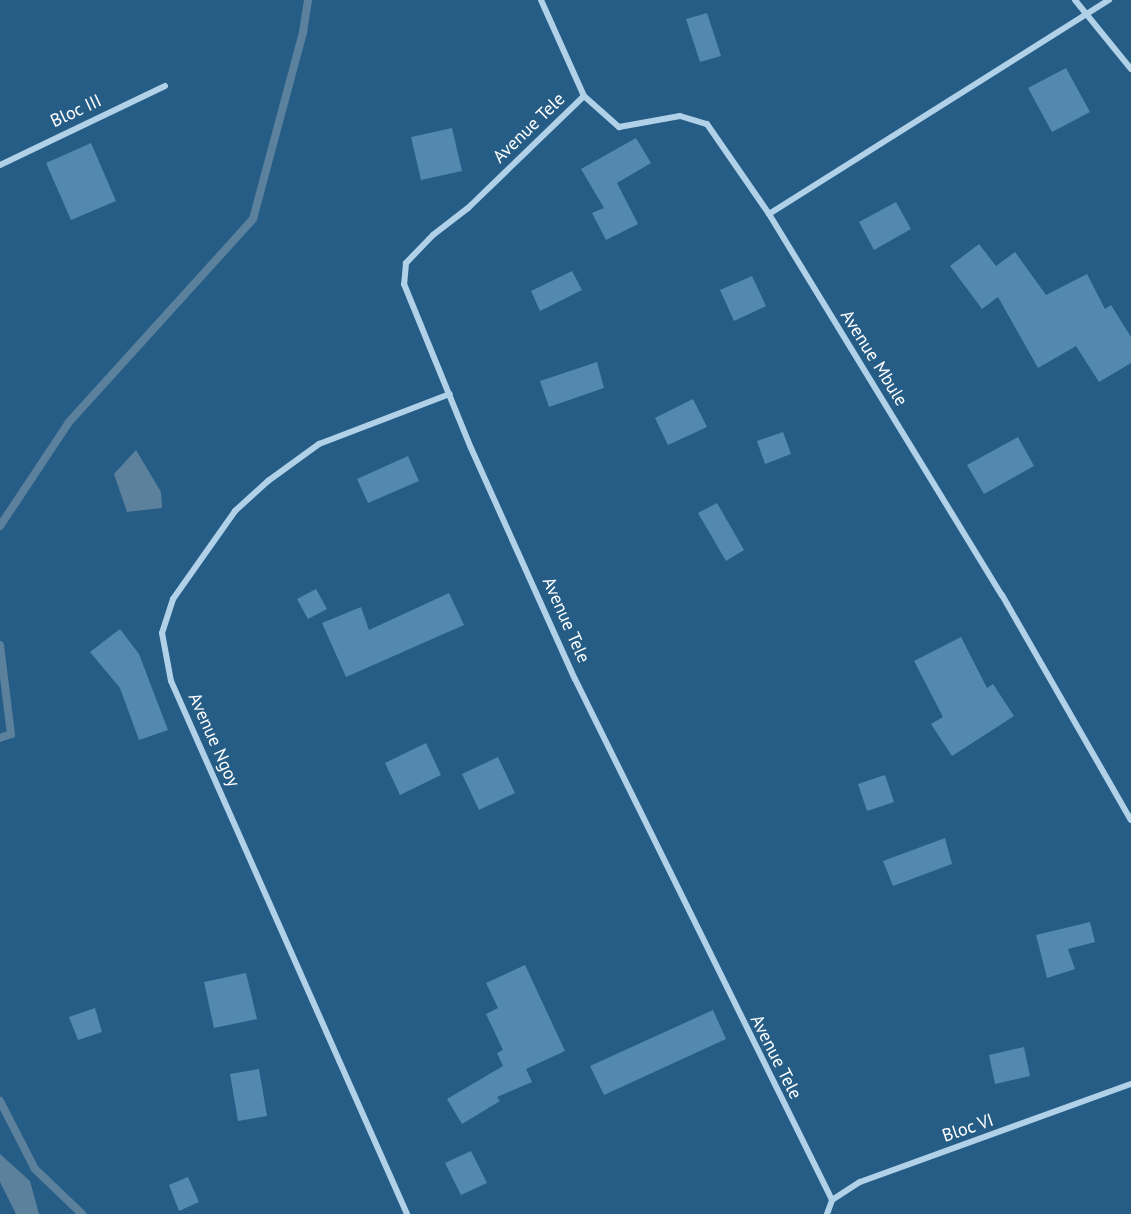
<!DOCTYPE html>
<style>
body{margin:0}
#map{position:relative;width:1131px;height:1214px;overflow:hidden;background:#265d86;font-family:"PT Sans",sans-serif}
div>[style]{position:absolute}
.water>*{inset:0;background:#5b819c}
.stream>*{height:8px;margin:-4px;padding:0 4px;transform-origin:4px;border-radius:4px;background:#5b819c}
.building>*{inset:0;background:#5388af}
.minor>*{height:6px;margin:-3px;padding:0 3px;transform-origin:3px;border-radius:3px;background:#b1d1e8}
span{translate:-50% -50%;white-space:nowrap;text-align:center;line-height:1.15;-webkit-text-stroke:4.5px #265d86;paint-order:stroke}
.street-label{font-size:18px;color:#fff}
</style>
<div id="map">
<div class="water">
<div style="clip-path:polygon(136px 450px,161px 492px,162px 508px,127px 512px,114px 474px)"></div>
<div style="clip-path:polygon(0 1154px,30px 1181px,39px 1214px,16px 1214px,0 1182px)"></div>
</div>
<div class="stream">
<div style="left:0;top:526px;width:125px;rotate:-56.4deg"></div>
<div style="left:69px;top:422px;width:274px;rotate:-47.8deg"></div>
<div style="left:253px;top:219px;width:194px;rotate:-75deg"></div>
<div style="left:303px;top:32px;width:32px;rotate:-81deg"></div>
<div style="left:0;top:645px;width:90px;rotate:83deg"></div>
<div style="left:11px;top:734px;width:12px;rotate:160deg"></div>
<div style="left:0;top:1101px;width:76px;rotate:62.8deg"></div>
<div style="left:35px;top:1169px;width:65px;rotate:43.8deg"></div>
</div>
<div class="building">
<div style="clip-path:polygon(707px 13px,721px 56px,700px 62px,686px 19px)"></div>
<div style="clip-path:polygon(1066px 68px,1090px 112px,1052px 132px,1028px 88px)"></div>
<div style="clip-path:polygon(452px 128px,462px 171px,421px 180px,411px 137px)"></div>
<div style="clip-path:polygon(636px 138px,651px 163px,617px 183px,638px 224px,606px 240px,592px 213px,604px 208px,581px 169px)"></div>
<div style="clip-path:polygon(91px 143px,116px 201px,71px 220px,46px 163px)"></div>
<div style="clip-path:polygon(896px 202px,911px 229px,874px 250px,859px 222px)"></div>
<div style="clip-path:polygon(979px 244px,996px 266px,1015px 252px,1046px 295px,1087px 274px,1105px 309px,1111px 305px,1131px 337px,1131px 363px,1099px 382px,1076px 346px,1038px 368px,998px 297px,982px 309px,950px 266px)"></div>
<div style="clip-path:polygon(572px 271px,582px 290px,540px 311px,531px 291px)"></div>
<div style="clip-path:polygon(752px 276px,766px 306px,734px 321px,720px 290px)"></div>
<div style="clip-path:polygon(597px 362px,604px 388px,549px 407px,540px 381px)"></div>
<div style="clip-path:polygon(693px 399px,707px 427px,668px 445px,655px 418px)"></div>
<div style="clip-path:polygon(783px 432px,791px 454px,765px 464px,757px 441px)"></div>
<div style="clip-path:polygon(1018px 437px,1034px 466px,984px 494px,967px 465px)"></div>
<div style="clip-path:polygon(408px 456px,419px 481px,368px 503px,357px 479px)"></div>
<div style="clip-path:polygon(717px 503px,744px 550px,726px 561px,698px 513px)"></div>
<div style="clip-path:polygon(316px 589px,327px 609px,308px 619px,297px 599px)"></div>
<div style="clip-path:polygon(449px 593px,464px 625px,346px 677px,322px 623px,361px 607px,369px 630px)"></div>
<div style="clip-path:polygon(120px 629px,139px 654px,168px 730px,139px 740px,120px 688px,90px 652px)"></div>
<div style="clip-path:polygon(961px 637px,987px 688px,993px 684px,1014px 716px,952px 756px,931px 724px,943px 717px,914px 661px)"></div>
<div style="clip-path:polygon(426px 743px,441px 775px,400px 795px,385px 763px)"></div>
<div style="clip-path:polygon(498px 757px,515px 793px,479px 810px,462px 774px)"></div>
<div style="clip-path:polygon(885px 775px,894px 802px,867px 811px,858px 784px)"></div>
<div style="clip-path:polygon(945px 838px,952px 864px,893px 886px,883px 861px)"></div>
<div style="clip-path:polygon(1090px 922px,1095px 942px,1068px 949px,1075px 969px,1047px 978px,1036px 935px)"></div>
<div style="clip-path:polygon(525px 965px,565px 1051px,526px 1069px,532px 1082px,497px 1097px,500px 1101px,462px 1124px,447px 1099px,503px 1066px,497px 1053px,503px 1050px,486px 1014px,498px 1008px,486px 983px)"></div>
<div style="clip-path:polygon(246px 973px,257px 1019px,214px 1028px,204px 982px)"></div>
<div style="clip-path:polygon(95px 1008px,102px 1032px,78px 1040px,69px 1017px)"></div>
<div style="clip-path:polygon(713px 1010px,726px 1039px,604px 1095px,590px 1066px)"></div>
<div style="clip-path:polygon(1024px 1047px,1030px 1076px,995px 1084px,989px 1055px)"></div>
<div style="clip-path:polygon(259px 1069px,267px 1116px,238px 1121px,230px 1074px)"></div>
<div style="clip-path:polygon(471px 1151px,487px 1183px,461px 1195px,445px 1163px)"></div>
<div style="clip-path:polygon(188px 1177px,199px 1202px,179px 1211px,169px 1185px)"></div>
</div>
<div class="minor">
<div style="left:541px;top:0;width:105px;rotate:65.9deg"></div>
<div style="left:584px;top:96px;width:47px;rotate:41.5deg"></div>
<div style="left:619px;top:127px;width:62px;rotate:-10.2deg"></div>
<div style="left:680px;top:116px;width:28px;rotate:17deg"></div>
<div style="left:707px;top:124px;width:109px;rotate:55.4deg"></div>
<div style="left:769px;top:214px;width:447px;rotate:58.6deg"></div>
<div style="left:1002px;top:595px;width:259px;rotate:60.2deg"></div>
<div style="left:1075px;top:0;width:89px;rotate:50.9deg"></div>
<div style="left:584px;top:96px;width:161px;rotate:136deg"></div>
<div style="left:468px;top:208px;width:44px;rotate:142.4deg"></div>
<div style="left:433px;top:235px;width:39px;rotate:134deg"></div>
<div style="left:406px;top:263px;width:21px;rotate:95deg"></div>
<div style="left:404px;top:284px;width:177px;rotate:67.8deg"></div>
<div style="left:471px;top:448px;width:253px;rotate:65.8deg"></div>
<div style="left:575px;top:679px;width:581px;rotate:63.74deg"></div>
<div style="left:0;top:165px;width:183px;rotate:-25.6deg"></div>
<div style="left:769px;top:214px;width:402px;rotate:-32.2deg"></div>
<div style="left:407px;top:1214px;width:583px;rotate:-113.88deg"></div>
<div style="left:171px;top:681px;width:49px;rotate:-100.6deg"></div>
<div style="left:162px;top:633px;width:36px;rotate:-72deg"></div>
<div style="left:173px;top:599px;width:108px;rotate:-54.8deg"></div>
<div style="left:235px;top:511px;width:45px;rotate:-42.3deg"></div>
<div style="left:268px;top:481px;width:63px;rotate:-36deg"></div>
<div style="left:319px;top:444px;width:140px;rotate:-20.9deg"></div>
<div style="left:827px;top:1214px;width:15px;rotate:-70deg"></div>
<div style="left:832px;top:1200px;width:33px;rotate:-33deg"></div>
<div style="left:860px;top:1182px;width:288px;rotate:-19.9deg"></div>
</div>
<div class="street-label">
<span style="left:76px;top:111px;rotate:-25deg">Bloc III</span>
<span style="left:529px;top:128px;rotate:-44deg">Avenue Tele</span>
<span style="left:874px;top:358px;rotate:58deg">Avenue Mbule</span>
<span style="left:566px;top:620px;rotate:66deg">Avenue Tele</span>
<span style="left:214px;top:740px;rotate:66deg">Avenue Ngoy</span>
<span style="left:776px;top:1057px;rotate:63deg">Avenue Tele</span>
<span style="left:968px;top:1128px;rotate:-19deg">Bloc VI</span>
</div>
</div>
